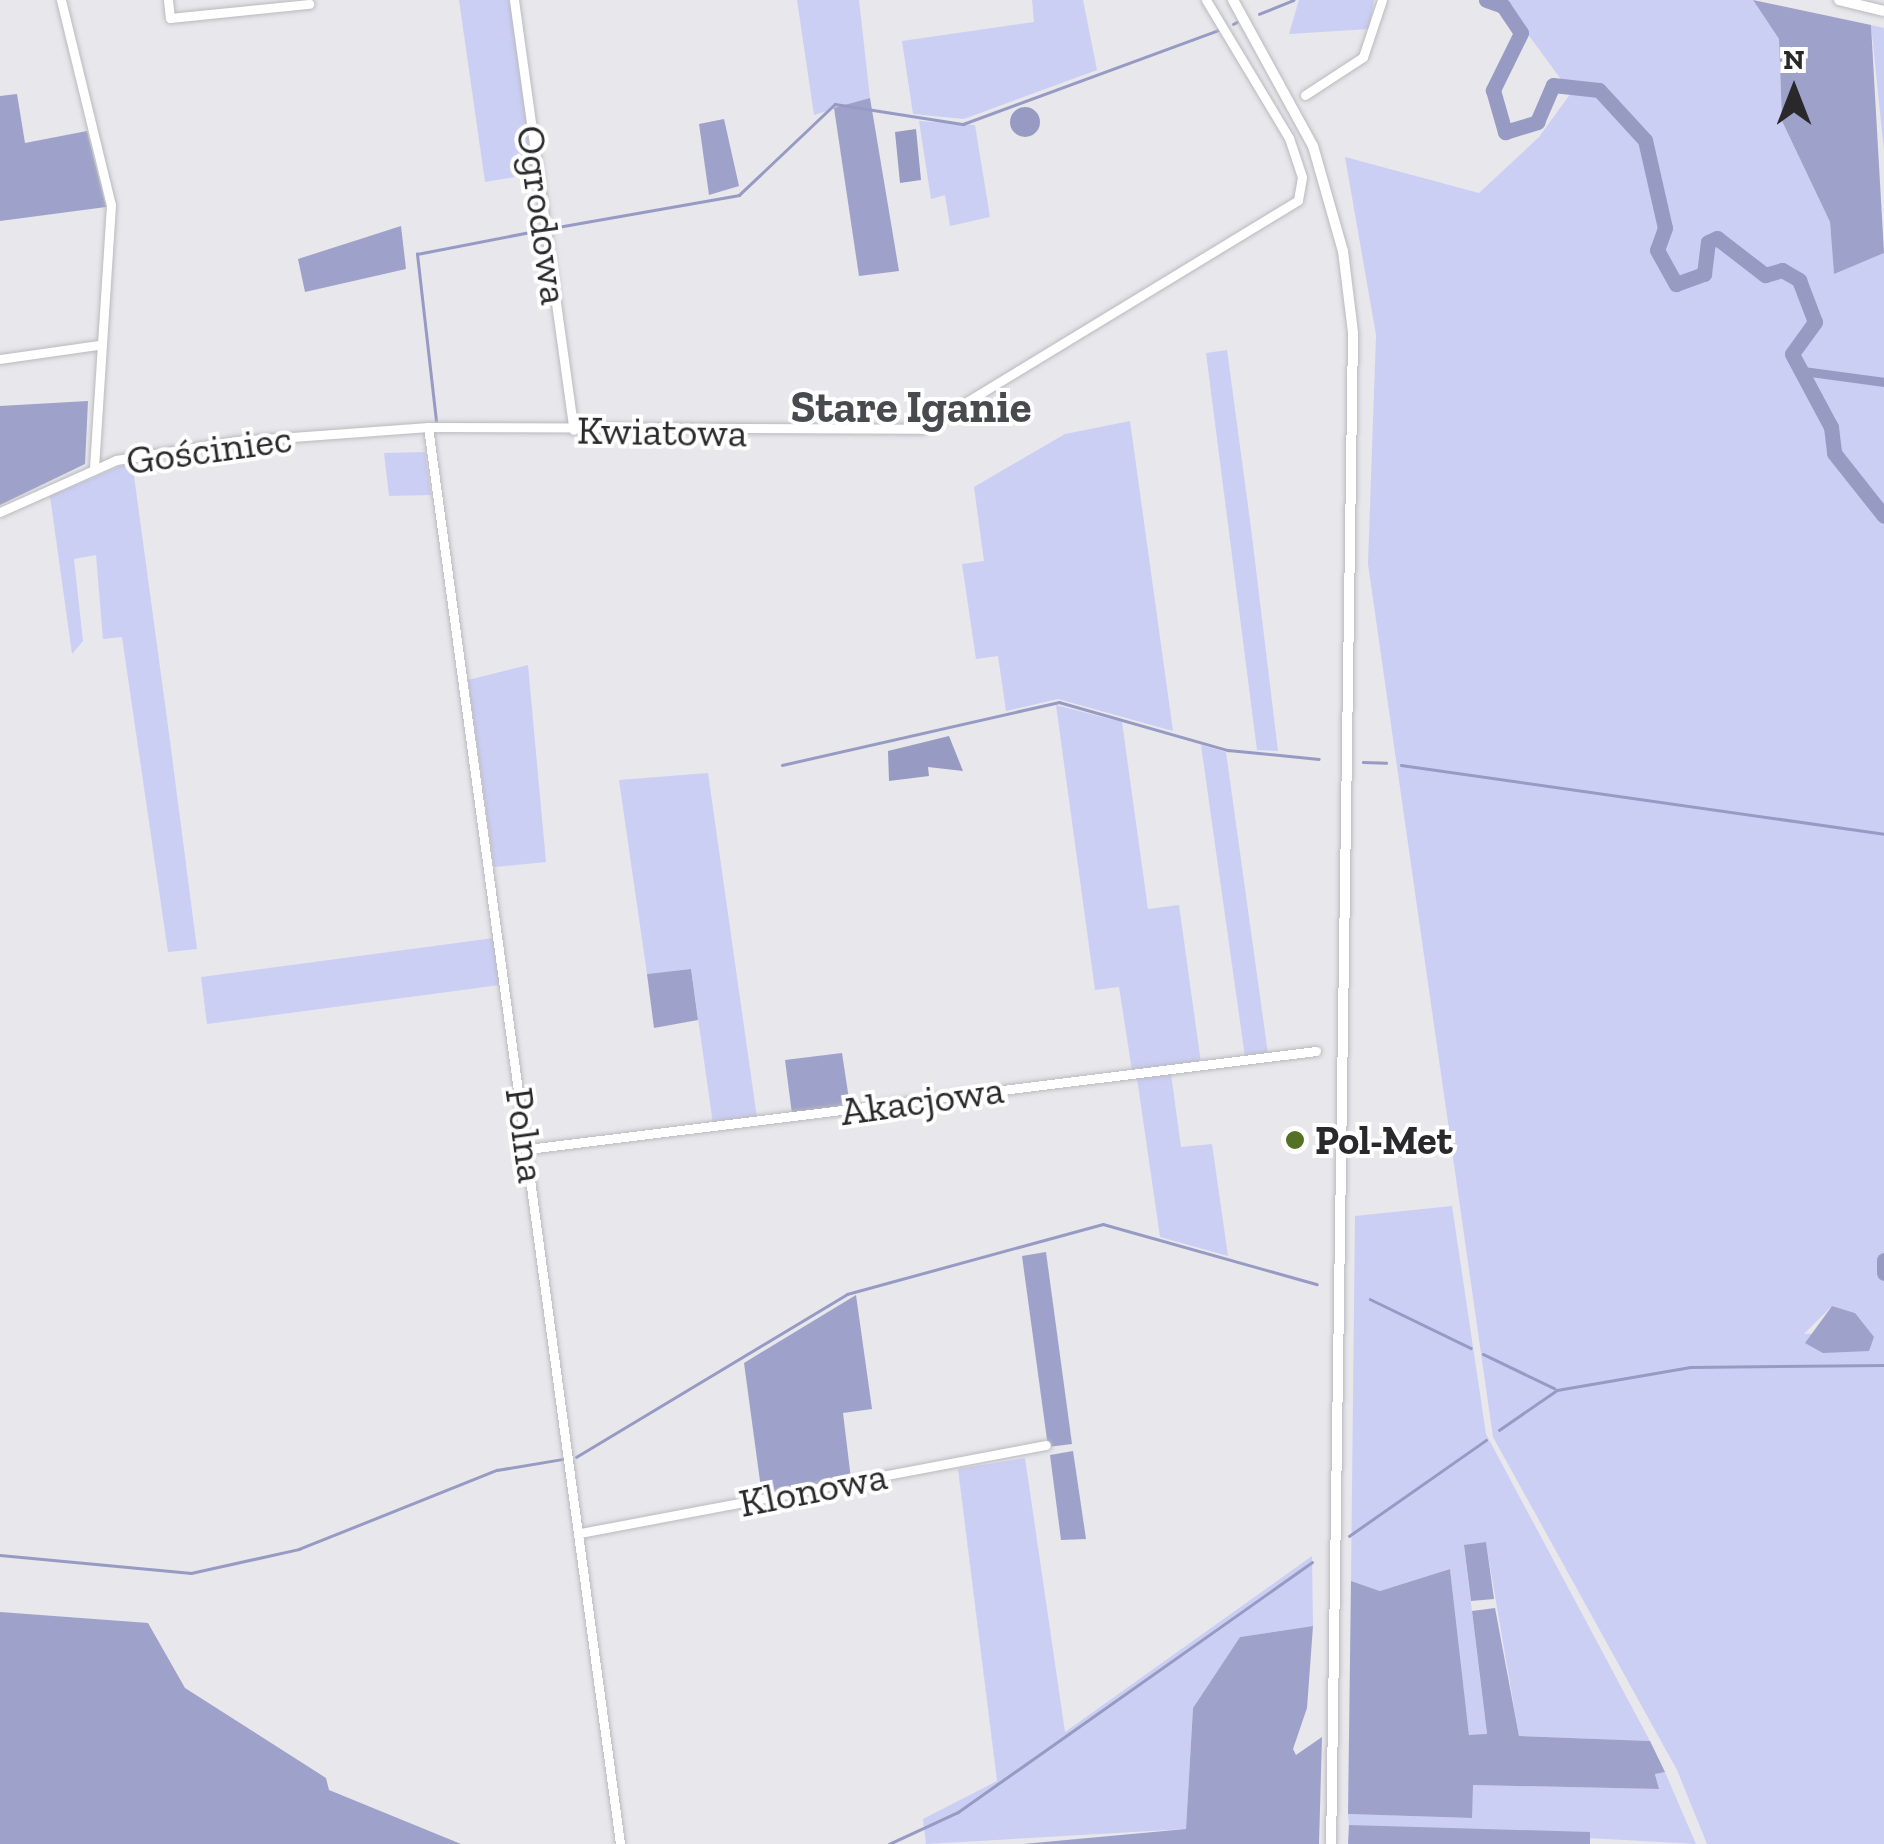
<!DOCTYPE html>
<meta charset="utf-8">
<style>
body{margin:0}
#map{position:relative;width:1884px;height:1844px;overflow:hidden;background:#e7e7ec;font-family:"Zilla Slab",serif}
div>[style]{position:absolute}
.green>*{inset:0;background:#cccff4}
.forest>*{inset:0;background:#9ea1ca}
.water>*{inset:0;background:#979bc3}
.round{border-radius:50%}
.stream>*{height:2.5px;margin:-1.25px;padding:0 1.25px;transform-origin:1.25px;border-radius:1.25px;background:#979bc3}
.canal>*{height:9px;margin:-4.5px;padding:0 4.5px;transform-origin:4.5px;border-radius:4.5px;background:#979bc3}
.river>*{height:15px;margin:-7.5px;padding:0 7.5px;transform-origin:7.5px;border-radius:7.5px;background:#979bc3}
.roads{filter:drop-shadow(0 0 2px #b9babf) drop-shadow(0 0 2px #b9babf)}
.minor>*{height:9px;margin:-4.5px;padding:0 4.5px;transform-origin:4.5px;border-radius:4.5px;background:#fff}
.major>*{height:10px;margin:-5px;padding:0 5px;transform-origin:5px;border-radius:5px;background:#fff}
.dots>*{width:28px;height:28px;translate:-50% -50%;box-sizing:border-box;border:5px solid #fff;border-radius:50%}
span{translate:-50% -50%;white-space:nowrap;text-align:center;line-height:1.15;-webkit-text-stroke:8px #fff;paint-order:stroke}
.street-label{font-size:40px;color:#29292b}
.poi-label{font-size:40px;color:#29292b;font-weight:700}
.left{translate:0 -50%;text-align:left}
.quarter-label{font-size:45px;color:#494a4e;font-weight:700}
.north{position:absolute;left:1744px;top:40px;width:100px;height:100px;-webkit-text-stroke:8px #fff;paint-order:stroke;rotate:0deg;font-size:28px;font-weight:700;line-height:40px;text-align:center;color:#29292b}
.north::after{content:'';display:block;margin:auto;width:35px;height:45px;background:#29292b;clip-path:polygon(50% 0,100% 100%,50% 72%,0 100%)}
</style>
<div id="map">
<div class="green">
<div style="clip-path:polygon(459px 0,510px 0,533px 174px,485px 182px)"></div>
<div style="clip-path:polygon(797px 0,859px 0,870px 98px,814px 115px)"></div>
<div style="clip-path:polygon(1032px 0,1083px 0,1097px 70px,964px 119px,913px 114px,902px 41px,1034px 22px)"></div>
<div style="clip-path:polygon(1299px 0,1374px 0,1369px 29px,1289px 34px)"></div>
<div style="clip-path:polygon(evenodd,1503px 0,1753px 0,1779px 39px,1782px 121px,1830px 222px,1834px 273px,1884px 253px,1884px 1844px,1707px 1844px,1677px 1770px,1493px 1437px,1368px 564px,1376px 335px,1345px 157px,1479px 193px,1539px 137px,1571px 93px,1503px 0,1832px 1306px,1855px 1313px,1862px 1331px,1804px 1334px,1832px 1306px)"></div>
<div style="clip-path:polygon(1871px 25px,1884px 28px,1884px 151px)"></div>
<div style="clip-path:polygon(919px 121px,975px 125px,990px 217px,950px 226px,945px 195px,931px 199px)"></div>
<div style="clip-path:polygon(1227px 350px,1251px 528px,1278px 751px,1257px 750px,1206px 353px)"></div>
<div style="clip-path:polygon(1130px 421px,1173px 731px,1058px 699px,1006px 711px,998px 656px,976px 659px,962px 564px,984px 561px,974px 487px,1065px 434px)"></div>
<div style="clip-path:polygon(425px 452px,431px 495px,389px 496px,384px 453px)"></div>
<div style="clip-path:polygon(132px 461px,170px 741px,197px 949px,168px 952px,122px 637px,103px 639px,96px 555px,74px 559px,83px 641px,72px 654px,50px 496px)"></div>
<div style="clip-path:polygon(528px 665px,546px 862px,494px 867px,468px 680px)"></div>
<div style="clip-path:polygon(1056px 705px,1122px 722px,1148px 909px,1179px 905px,1201px 1063px,1132px 1071px,1119px 987px,1095px 990px)"></div>
<div style="clip-path:polygon(1201px 745px,1226px 752px,1268px 1054px,1245px 1057px)"></div>
<div style="clip-path:polygon(708px 773px,757px 1118px,713px 1124px,691px 969px,647px 974px,619px 780px)"></div>
<div style="clip-path:polygon(494px 938px,500px 985px,207px 1024px,201px 977px)"></div>
<div style="clip-path:polygon(1171px 1074px,1181px 1147px,1212px 1144px,1228px 1256px,1160px 1237px,1137px 1078px)"></div>
<div style="clip-path:polygon(1452px 1206px,1486px 1434px,1650px 1741px,1519px 1736px,1486px 1543px,1464px 1546px,1487px 1735px,1469px 1735px,1450px 1569px,1380px 1591px,1351px 1581px,1355px 1216px)"></div>
<div style="clip-path:polygon(1025px 1458px,1065px 1732px,1312px 1556px,1313px 1626px,1240px 1637px,1193px 1708px,1186px 1829px,926px 1844px,923px 1819px,997px 1781px,958px 1469px)"></div>
<div style="clip-path:polygon(1665px 1772px,1696px 1844px,1349px 1825px,1348px 1814px,1471px 1818px,1472px 1785px,1659px 1789px,1655px 1773px)"></div>
</div>
<div class="forest">
<div style="clip-path:polygon(1753px 0,1871px 25px,1884px 253px,1834px 274px,1830px 222px,1782px 121px,1779px 39px)"></div>
<div style="clip-path:polygon(17px 94px,25px 143px,87px 131px,106px 207px,0 221px,0 96px)"></div>
<div style="clip-path:polygon(870px 98px,899px 271px,859px 276px,834px 108px)"></div>
<div style="clip-path:polygon(724px 119px,739px 186px,709px 195px,699px 124px)"></div>
<div style="clip-path:polygon(401px 226px,406px 269px,305px 292px,298px 259px)"></div>
<div style="clip-path:polygon(88px 401px,85px 464px,0 505px,0 406px)"></div>
<div style="clip-path:polygon(691px 969px,698px 1020px,654px 1028px,647px 974px)"></div>
<div style="clip-path:polygon(842px 1053px,850px 1106px,792px 1114px,785px 1060px)"></div>
<div style="clip-path:polygon(1046px 1252px,1072px 1444px,1048px 1447px,1022px 1256px)"></div>
<div style="clip-path:polygon(856px 1295px,872px 1409px,843px 1413px,851px 1479px,762px 1496px,744px 1363px)"></div>
<div style="clip-path:polygon(1832px 1306px,1855px 1313px,1874px 1337px,1869px 1351px,1823px 1353px,1805px 1343px)"></div>
<div style="clip-path:polygon(1073px 1451px,1086px 1539px,1061px 1540px,1050px 1455px)"></div>
<div style="clip-path:polygon(1486px 1542px,1494px 1599px,1471px 1601px,1464px 1545px)"></div>
<div style="clip-path:polygon(1450px 1569px,1469px 1735px,1487px 1734px,1472px 1611px,1495px 1608px,1519px 1736px,1650px 1741px,1665px 1772px,1655px 1774px,1659px 1789px,1473px 1785px,1472px 1818px,1348px 1814px,1351px 1581px,1380px 1591px)"></div>
<div style="clip-path:polygon(0 1612px,148px 1623px,185px 1688px,326px 1778px,329px 1790px,461px 1844px,0 1844px)"></div>
<div style="clip-path:polygon(1313px 1626px,1307px 1708px,1293px 1749px,1296px 1755px,1322px 1737px,1319px 1844px,1023px 1844px,1186px 1829px,1193px 1708px,1240px 1637px)"></div>
<div style="clip-path:polygon(1349px 1825px,1590px 1832px,1590px 1844px,1348px 1844px)"></div>
</div>
<div class="water">
<div class="round" style="left:1010px;top:107px;width:30px;height:30px"></div>
<div style="clip-path:polygon(916px 129px,921px 180px,900px 183px,895px 132px)"></div>
<div style="clip-path:polygon(949px 736px,963px 771px,928px 767px,929px 776px,889px 781px,888px 751px)"></div>
</div>
<div class="stream">
<div style="left:1259px;top:14px;width:37px;rotate:-22deg"></div>
<div style="left:1233px;top:24px;width:4px;rotate:-27deg"></div>
<div style="left:552px;top:228px;width:190px;rotate:-10deg"></div>
<div style="left:739px;top:195px;width:132px;rotate:-43.5deg"></div>
<div style="left:835px;top:104px;width:130px;rotate:8.9deg"></div>
<div style="left:963px;top:124px;width:273px;rotate:-20.2deg"></div>
<div style="left:436px;top:421px;width:168px;rotate:-96.5deg"></div>
<div style="left:417px;top:254px;width:125px;rotate:-11deg"></div>
<div style="left:1363px;top:762px;width:23px;rotate:2deg"></div>
<div style="left:782px;top:765px;width:284px;rotate:-12.8deg"></div>
<div style="left:1059px;top:702px;width:176px;rotate:15.9deg"></div>
<div style="left:1228px;top:750px;width:91px;rotate:5.6deg"></div>
<div style="left:1401px;top:765px;width:488px;rotate:8.1deg"></div>
<div style="left:1370px;top:1299px;width:112px;rotate:25.9deg"></div>
<div style="left:1483px;top:1354px;width:79px;rotate:25.6deg"></div>
<div style="left:1499px;top:1430px;width:70px;rotate:-34.6deg"></div>
<div style="left:1557px;top:1390px;width:135px;rotate:-9.8deg"></div>
<div style="left:1690px;top:1367px;width:194px;rotate:-0.6deg"></div>
<div style="left:576px;top:1457px;width:316px;rotate:-31deg"></div>
<div style="left:847px;top:1294px;width:265px;rotate:-15.3deg"></div>
<div style="left:1103px;top:1224px;width:222px;rotate:15.7deg"></div>
<div style="left:1349px;top:1536px;width:167px;rotate:-35deg"></div>
<div style="left:0;top:1555px;width:192px;rotate:5.4deg"></div>
<div style="left:191px;top:1573px;width:111px;rotate:-12.5deg"></div>
<div style="left:299px;top:1549px;width:213px;rotate:-21.8deg"></div>
<div style="left:497px;top:1470px;width:67px;rotate:-9.5deg"></div>
<div style="left:889px;top:1844px;width:76px;rotate:-24.9deg"></div>
<div style="left:958px;top:1812px;width:433px;rotate:-35.2deg"></div>
</div>
<div class="canal">
<div style="left:1803px;top:371px;width:82px;rotate:7.7deg"></div>
</div>
<div class="river">
<div style="left:1486px;top:0;width:18px;rotate:19deg"></div>
<div style="left:1503px;top:6px;width:32px;rotate:56deg"></div>
<div style="left:1521px;top:33px;width:64px;rotate:116.2deg"></div>
<div style="left:1493px;top:90px;width:44px;rotate:74.1deg"></div>
<div style="left:1505px;top:132px;width:34px;rotate:-17deg"></div>
<div style="left:1537px;top:122px;width:40px;rotate:-66.6deg"></div>
<div style="left:1553px;top:85px;width:46px;rotate:6.2deg"></div>
<div style="left:1599px;top:90px;width:68px;rotate:47.4deg"></div>
<div style="left:1645px;top:140px;width:90px;rotate:77.2deg"></div>
<div style="left:1665px;top:228px;width:23px;rotate:110deg"></div>
<div style="left:1657px;top:250px;width:39px;rotate:61deg"></div>
<div style="left:1676px;top:284px;width:30px;rotate:-20deg"></div>
<div style="left:1704px;top:274px;width:32px;rotate:-83deg"></div>
<div style="left:1708px;top:242px;width:10px;rotate:-24deg"></div>
<div style="left:1717px;top:238px;width:61px;rotate:37.6deg"></div>
<div style="left:1765px;top:275px;width:18px;rotate:-16deg"></div>
<div style="left:1782px;top:270px;width:20px;rotate:30deg"></div>
<div style="left:1799px;top:280px;width:45px;rotate:69.1deg"></div>
<div style="left:1815px;top:322px;width:39px;rotate:126deg"></div>
<div style="left:1792px;top:354px;width:83px;rotate:61.9deg"></div>
<div style="left:1831px;top:427px;width:26px;rotate:83deg"></div>
<div style="left:1834px;top:453px;width:80px;rotate:51.6deg"></div>
<div style="left:1884px;top:1260px;width:13px;rotate:90deg"></div>
</div>
<div class="roads">
<div class="minor">
<div style="left:61px;top:0;width:211px;rotate:76.3deg"></div>
<div style="left:111px;top:205px;width:263px;rotate:93.7deg"></div>
<div style="left:168px;top:0;width:18px;rotate:84deg"></div>
<div style="left:170px;top:18px;width:140px;rotate:-5.8deg"></div>
<div style="left:514px;top:0;width:434px;rotate:82.1deg"></div>
<div style="left:1305px;top:95px;width:69px;rotate:-33.2deg"></div>
<div style="left:1363px;top:57px;width:60px;rotate:-71.6deg"></div>
<div style="left:0;top:359px;width:99px;rotate:-8.1deg"></div>
<div style="left:428px;top:427px;width:1430px;rotate:82.28deg"></div>
<div style="left:0;top:512px;width:127px;rotate:-24.1deg"></div>
<div style="left:116px;top:460px;width:123px;rotate:-8.9deg"></div>
<div style="left:238px;top:441px;width:191px;rotate:-4.2deg"></div>
<div style="left:428px;top:427px;width:494px;rotate:0.2deg"></div>
<div style="left:922px;top:429px;width:440px;rotate:-31.3deg"></div>
<div style="left:1298px;top:200px;width:23px;rotate:-80deg"></div>
<div style="left:1302px;top:177px;width:41px;rotate:-108.4deg"></div>
<div style="left:1289px;top:138px;width:161px;rotate:-121deg"></div>
<div style="left:528px;top:1149px;width:794px;rotate:-7.09deg"></div>
<div style="left:580px;top:1533px;width:474px;rotate:-10.7deg"></div>
</div>
<div class="major">
<div style="left:1233px;top:0;width:166px;rotate:61.3deg"></div>
<div style="left:1313px;top:146px;width:109px;rotate:74.1deg"></div>
<div style="left:1343px;top:251px;width:83px;rotate:83deg"></div>
<div style="left:1353px;top:333px;width:1511px;rotate:90.83deg"></div>
<div style="left:1839px;top:0;width:46px;rotate:13.7deg"></div>
</div>
</div>
<div class="dots">
<div style="left:1295px;top:1140px;background:#547024"></div>
</div>
<div class="street-label">
<span style="left:543px;top:215px;rotate:82deg">Ogrodowa</span>
<span style="left:662px;top:431px;rotate:1deg">Kwiatowa</span>
<span style="left:209px;top:449px;rotate:-8deg">Gościniec</span>
<span style="left:922px;top:1100px;rotate:-8deg">Akacjowa</span>
<span style="left:526px;top:1135px;rotate:82deg">Polna</span>
<span style="left:813px;top:1489px;rotate:-11deg">Klonowa</span>
</div>
<div class="poi-label">
<span class="left" style="left:1315px;top:1140px">Pol-Met</span>
</div>
<div class="quarter-label">
<span style="left:911px;top:408px">Stare Iganie</span>
</div>
<div class="north">N</div>
</div>
